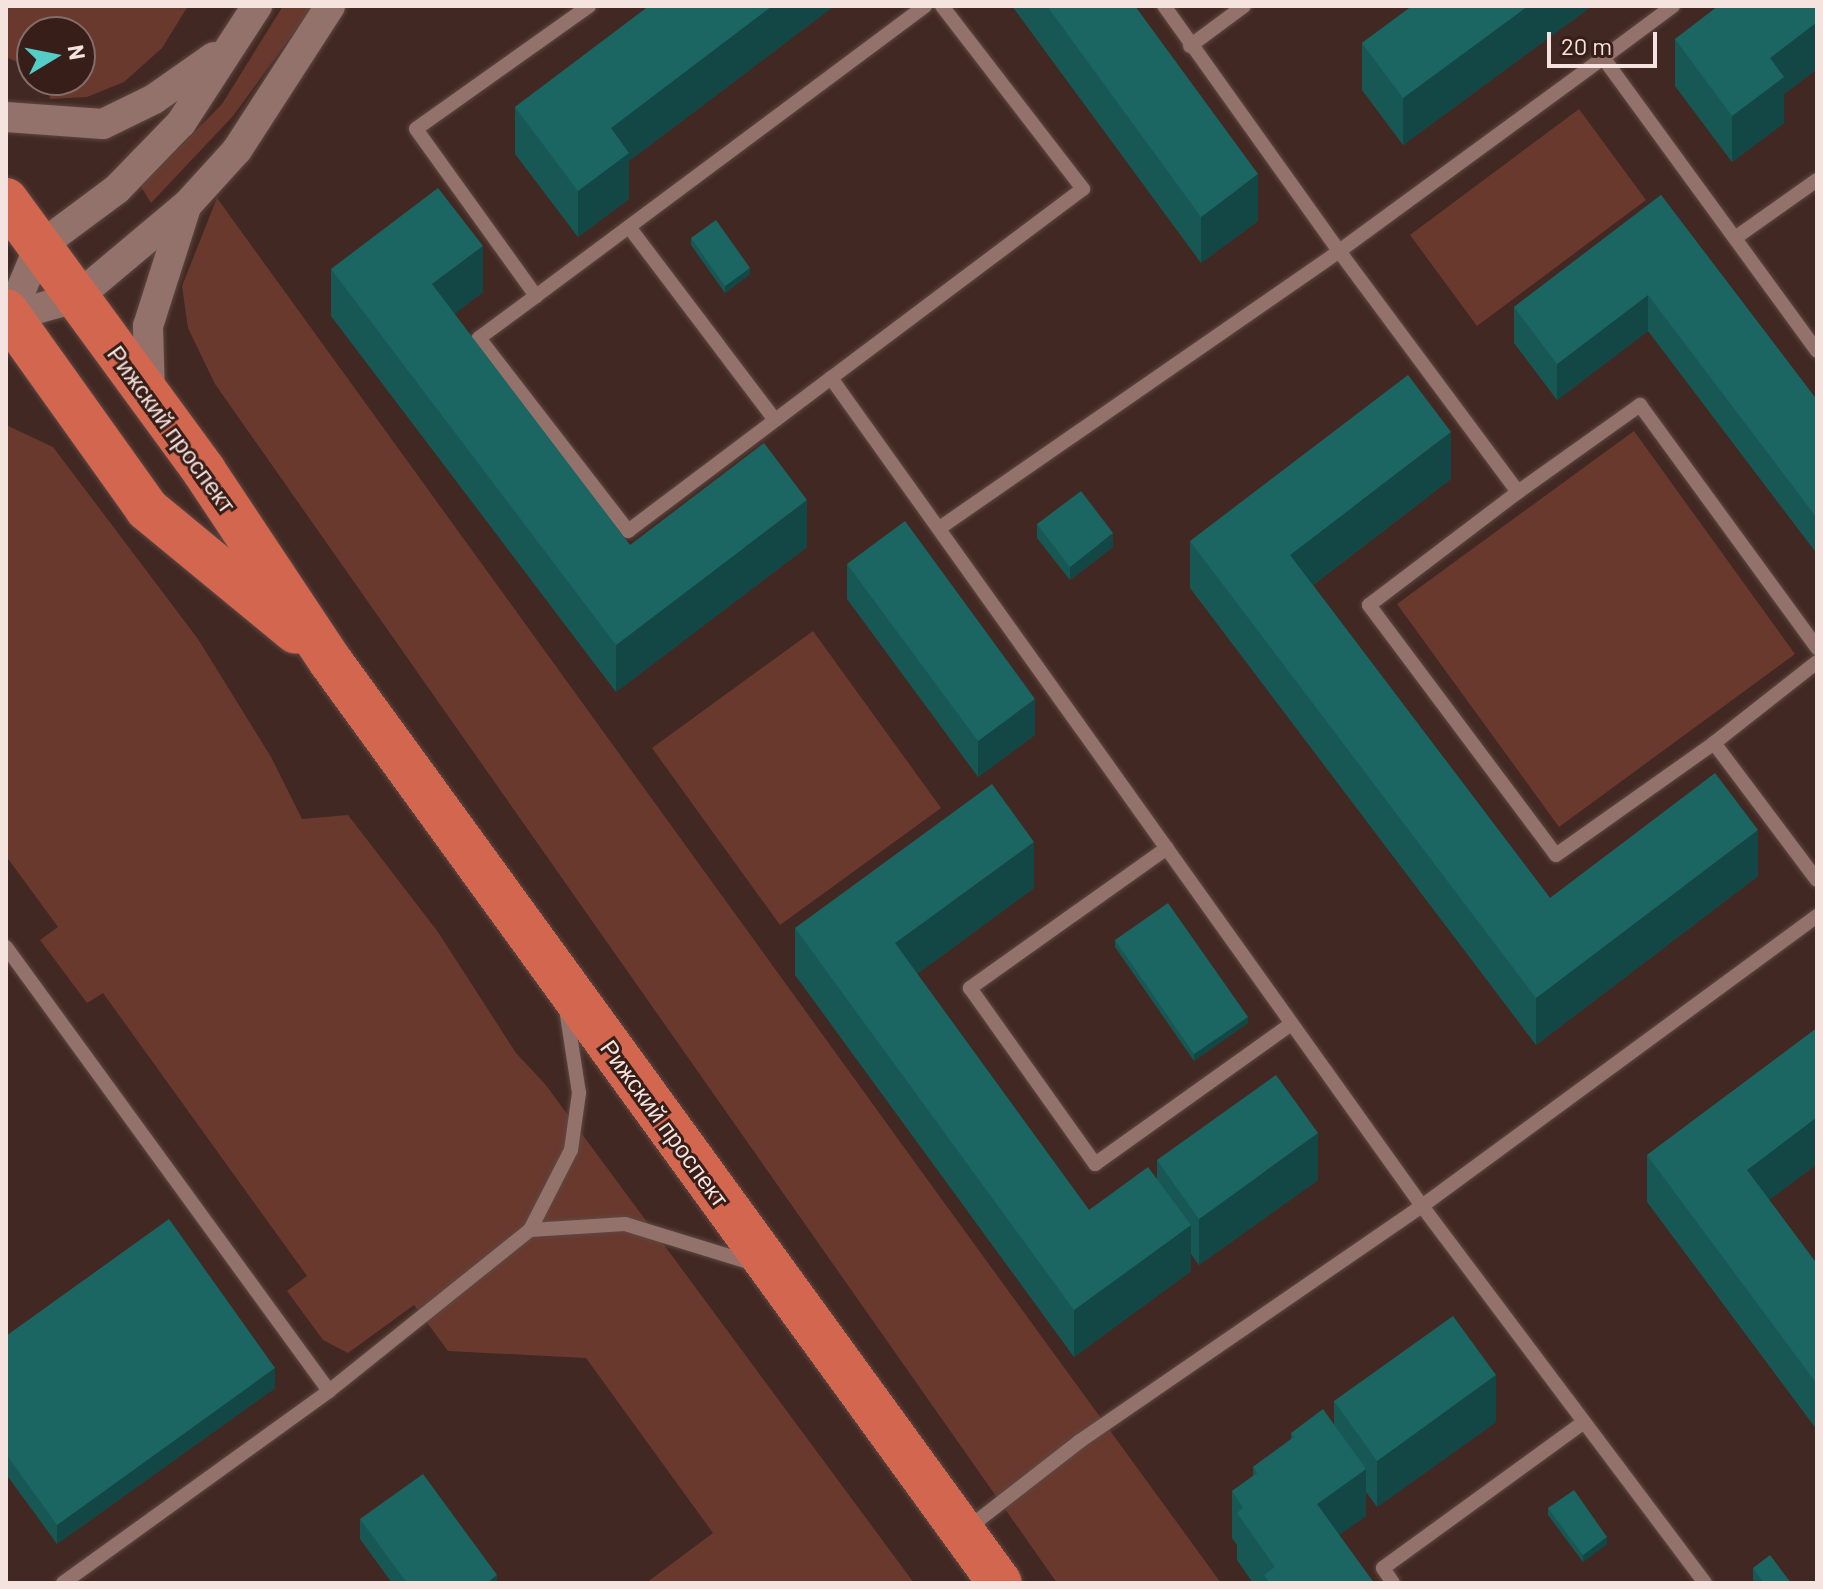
<!DOCTYPE html>
<meta charset="utf-8">
<style>
body{margin:0}
#map{position:relative;width:1823px;height:1589px;overflow:hidden;background:#422822;font-family:Barlow,sans-serif}
div>[style]{position:absolute}
.green>*{inset:0;background:#69392e}
.roads{filter:drop-shadow(0 0 2px #5d4742) drop-shadow(0 0 2px #5d4742)}
.service>*{height:14px;margin:-7px;padding:0 7px;transform-origin:7px;border-radius:7px;background:#92726b}
.minor>*{height:30px;margin:-15px;padding:0 15px;transform-origin:15px;border-radius:15px;background:#92726b}
.trunk>*{height:44px;margin:-22px;padding:0 22px;transform-origin:22px;border-radius:22px;background:#d3664f}
.wall>*{inset:0;background:#175855}
.shaded-wall>*{inset:0;background:#134745}
.building>*{inset:0;background:#1b6663}
span{translate:-50% -50%;white-space:nowrap;text-align:center;line-height:1.15;-webkit-text-stroke:6px #371e18;paint-order:stroke}
.street-label{font-size:24px;color:#f5e3df}
.frame{position:absolute;inset:0;border:8px solid #f5e3df;pointer-events:none}
.north{position:absolute;left:16px;top:16px;width:80px;height:80px;box-sizing:border-box;background:#371e18;border:2px solid #836d68;border-radius:50%;rotate:80deg;font-size:22px;font-weight:700;line-height:32px;text-align:center;color:#f5e3df}
.north::after{content:'';display:block;margin:auto;width:28px;height:36px;background:#54cdc8;clip-path:polygon(50% 0,100% 100%,50% 72%,0 100%)}
.scale{position:absolute;left:1547px;top:32px;width:110px;height:36px;box-sizing:border-box;border:4px solid #f5e3df;border-top:0;padding-left:10px;font-size:24px;line-height:28px;white-space:nowrap;color:#f5e3df;-webkit-text-stroke:6px #371e18;paint-order:stroke}
</style>
<div id="map">
<div class="green">
<div style="clip-path:polygon(6px 6px,188px 6px,162px 48px,124px 82px,87px 97px,50px 99px,48px 80px,80px 80px,80px 32px,32px 32px,32px 69px,6px 57px)"></div>
<div style="clip-path:polygon(283px 6px,313px 6px,233px 116px,151px 203px,141px 187px,222px 104px)"></div>
<div style="clip-path:polygon(1579px 109px,1646px 200px,1477px 326px,1410px 235px)"></div>
<div style="clip-path:polygon(217px 198px,940px 1197px,1221px 1583px,1057px 1583px,215px 384px,188px 328px,182px 286px)"></div>
<div style="clip-path:polygon(6px 425px,53px 447px,198px 639px,271px 757px,302px 819px,348px 815px,438px 932px,516px 1053px,545px 1084px,914px 1583px,646px 1583px,713px 1533px,586px 1358px,448px 1351px,414px 1305px,348px 1353px,323px 1340px,287px 1291px,307px 1276px,103px 993px,87px 1003px,40px 940px,58px 927px,6px 856px)"></div>
<div style="clip-path:polygon(1634px 431px,1795px 654px,1559px 827px,1397px 604px)"></div>
<div style="clip-path:polygon(813px 631px,941px 808px,780px 925px,652px 748px)"></div>
</div>
<div class="roads">
<div class="service">
<div style="left:589px;top:6px;width:212px;rotate:144.6deg"></div>
<div style="left:416px;top:129px;width:206px;rotate:54.3deg"></div>
<div style="left:536px;top:296px;width:71px;rotate:143.6deg"></div>
<div style="left:479px;top:338px;width:244px;rotate:52.3deg"></div>
<div style="left:628px;top:531px;width:254px;rotate:-37deg"></div>
<div style="left:831px;top:378px;width:1017px;rotate:54.48deg"></div>
<div style="left:1422px;top:1206px;width:471px;rotate:53.1deg"></div>
<div style="left:1190px;top:46px;width:67px;rotate:-36.5deg"></div>
<div style="left:1603px;top:58px;width:87px;rotate:-36.6deg"></div>
<div style="left:629px;top:227px;width:242px;rotate:52.9deg"></div>
<div style="left:1735px;top:238px;width:100px;rotate:-35.3deg"></div>
<div style="left:536px;top:296px;width:485px;rotate:-36.7deg"></div>
<div style="left:1817px;top:351px;width:363px;rotate:-126.1deg"></div>
<div style="left:1603px;top:58px;width:327px;rotate:143.8deg"></div>
<div style="left:1339px;top:251px;width:300px;rotate:53.4deg"></div>
<div style="left:1518px;top:492px;width:150px;rotate:-35.5deg"></div>
<div style="left:1640px;top:405px;width:301px;rotate:53.9deg"></div>
<div style="left:831px;top:378px;width:315px;rotate:-36.9deg"></div>
<div style="left:1083px;top:189px;width:231px;rotate:-127.6deg"></div>
<div style="left:1518px;top:492px;width:187px;rotate:142.8deg"></div>
<div style="left:1369px;top:605px;width:312px;rotate:53.2deg"></div>
<div style="left:1556px;top:855px;width:194px;rotate:-35.3deg"></div>
<div style="left:941px;top:527px;width:484px;rotate:-34.7deg"></div>
<div style="left:1339px;top:251px;width:301px;rotate:-125.5deg"></div>
<div style="left:1817px;top:662px;width:131px;rotate:141.8deg"></div>
<div style="left:1714px;top:743px;width:171px;rotate:53.1deg"></div>
<div style="left:1167px;top:848px;width:242px;rotate:144.6deg"></div>
<div style="left:970px;top:988px;width:216px;rotate:54.6deg"></div>
<div style="left:1095px;top:1164px;width:241px;rotate:-35.5deg"></div>
<div style="left:6px;top:947px;width:549px;rotate:53.96deg"></div>
<div style="left:530px;top:1230px;width:95px;rotate:-3.6deg"></div>
<div style="left:625px;top:1224px;width:136px;rotate:17.1deg"></div>
<div style="left:967px;top:1529px;width:143px;rotate:-37.9deg"></div>
<div style="left:1080px;top:1441px;width:415px;rotate:-34.5deg"></div>
<div style="left:1422px;top:1206px;width:490px;rotate:-36.3deg"></div>
<div style="left:63px;top:1583px;width:328px;rotate:-35.8deg"></div>
<div style="left:329px;top:1391px;width:258px;rotate:-38.7deg"></div>
<div style="left:530px;top:1230px;width:90px;rotate:-62.9deg"></div>
<div style="left:571px;top:1150px;width:58px;rotate:-82deg"></div>
<div style="left:579px;top:1093px;width:85px;rotate:-98.8deg"></div>
<div style="left:1393px;top:1583px;width:18px;rotate:-124deg"></div>
<div style="left:1383px;top:1568px;width:248px;rotate:-36deg"></div>
</div>
<div class="minor">
<div style="left:6px;top:117px;width:97px;rotate:4.1deg"></div>
<div style="left:103px;top:124px;width:57px;rotate:-26.1deg"></div>
<div style="left:154px;top:99px;width:73px;rotate:-35deg"></div>
<div style="left:10px;top:316px;width:68px;rotate:-15.3deg"></div>
<div style="left:76px;top:298px;width:145px;rotate:-40deg"></div>
<div style="left:187px;top:205px;width:74px;rotate:-47.7deg"></div>
<div style="left:237px;top:150px;width:171px;rotate:-57.1deg"></div>
<div style="left:10px;top:316px;width:75px;rotate:-67.2deg"></div>
<div style="left:39px;top:247px;width:97px;rotate:-36.6deg"></div>
<div style="left:117px;top:189px;width:92px;rotate:-45.9deg"></div>
<div style="left:181px;top:123px;width:140px;rotate:-57deg"></div>
<div style="left:150px;top:395px;width:69px;rotate:-91.7deg"></div>
<div style="left:148px;top:326px;width:125px;rotate:-72.3deg"></div>
</div>
<div class="trunk">
<div style="left:6px;top:200px;width:336px;rotate:53.8deg"></div>
<div style="left:204px;top:471px;width:229px;rotate:56.4deg"></div>
<div style="left:331px;top:662px;width:1138px;rotate:54.01deg"></div>
<div style="left:6px;top:311px;width:243px;rotate:54.5deg"></div>
<div style="left:147px;top:509px;width:193px;rotate:39.5deg"></div>
</div>
</div>
<div class="wall">
<div style="clip-path:polygon(649px 6px,834px 6px,629px 161px,629px 199px,578px 237px,515px 154px,515px 107px)"></div>
<div style="clip-path:polygon(1012px 6px,1135px 6px,1258px 221px,1201px 263px)"></div>
<div style="clip-path:polygon(1412px 6px,1592px 6px,1403px 145px,1362px 90px,1362px 43px)"></div>
<div style="clip-path:polygon(1817px 6px,1817px 69px,1784px 94px,1784px 123px,1732px 162px,1675px 86px,1675px 39px)"></div>
<div style="clip-path:polygon(1661px 195px,1817px 400px,1817px 554px,1648px 331px,1557px 400px,1514px 343px,1514px 307px)"></div>
<div style="clip-path:polygon(691px 238px,750px 274px,725px 293px,691px 245px)"></div>
<div style="clip-path:polygon(331px 269px,483px 292px,454px 314px,630px 545px,807px 547px,616px 692px,331px 316px)"></div>
<div style="clip-path:polygon(1451px 479px,1313px 585px,1550px 898px,1758px 876px,1536px 1045px,1190px 588px,1190px 541px)"></div>
<div style="clip-path:polygon(1037px 524px,1113px 547px,1070px 580px,1037px 538px)"></div>
<div style="clip-path:polygon(847px 564px,1035px 735px,978px 777px,847px 599px)"></div>
<div style="clip-path:polygon(1817px 697px,1817px 734px,1816px 733px)"></div>
<div style="clip-path:polygon(1034px 888px,917px 974px,1089px 1210px,1157px 1179px,1157px 1160px,1318px 1180px,1199px 1265px,1191px 1254px,1191px 1271px,1074px 1357px,795px 975px,795px 928px)"></div>
<div style="clip-path:polygon(1115px 940px,1248px 1023px,1194px 1061px,1115px 947px)"></div>
<div style="clip-path:polygon(1817px 1028px,1817px 1164px,1769px 1200px,1817px 1264px,1817px 1430px,1647px 1202px,1647px 1155px)"></div>
<div style="clip-path:polygon(6px 1336px,275px 1388px,57px 1544px,6px 1474px)"></div>
<div style="clip-path:polygon(1334px 1401px,1496px 1422px,1377px 1507px,1366px 1492px,1366px 1516px,1339px 1535px,1374px 1583px,1253px 1583px,1237px 1560px,1237px 1545px,1232px 1538px,1232px 1491px,1253px 1476px,1253px 1467px,1291px 1439px,1291px 1433px,1334px 1425px)"></div>
<div style="clip-path:polygon(1548px 1508px,1607px 1544px,1583px 1562px,1548px 1515px)"></div>
<div style="clip-path:polygon(360px 1519px,497px 1583px,392px 1583px,360px 1539px)"></div>
<div style="clip-path:polygon(1753px 1568px,1791px 1583px,1754px 1583px,1753px 1581px)"></div>
</div>
<div class="shaded-wall">
<div style="clip-path:polygon(772px 6px,834px 6px,629px 161px,629px 199px,578px 237px,578px 191px,611px 128px)"></div>
<div style="clip-path:polygon(1528px 6px,1592px 6px,1403px 145px,1403px 98px)"></div>
<div style="clip-path:polygon(1817px 22px,1817px 69px,1784px 94px,1784px 123px,1732px 162px,1732px 116px,1770px 58px)"></div>
<div style="clip-path:polygon(1258px 174px,1258px 221px,1201px 263px,1201px 217px)"></div>
<div style="clip-path:polygon(483px 246px,483px 292px,432px 331px,432px 284px)"></div>
<div style="clip-path:polygon(750px 268px,750px 274px,725px 293px,725px 286px)"></div>
<div style="clip-path:polygon(1648px 295px,1648px 331px,1557px 400px,1557px 364px)"></div>
<div style="clip-path:polygon(1451px 432px,1451px 479px,1290px 602px,1290px 555px)"></div>
<div style="clip-path:polygon(807px 500px,807px 547px,616px 692px,616px 645px)"></div>
<div style="clip-path:polygon(1113px 533px,1113px 547px,1070px 580px,1070px 567px)"></div>
<div style="clip-path:polygon(1035px 699px,1035px 735px,978px 777px,978px 741px)"></div>
<div style="clip-path:polygon(1758px 830px,1758px 876px,1536px 1045px,1536px 998px)"></div>
<div style="clip-path:polygon(1034px 842px,1034px 888px,895px 990px,895px 943px)"></div>
<div style="clip-path:polygon(1248px 1017px,1248px 1023px,1194px 1061px,1194px 1054px)"></div>
<div style="clip-path:polygon(1817px 1117px,1817px 1164px,1747px 1217px,1747px 1170px)"></div>
<div style="clip-path:polygon(1318px 1133px,1318px 1180px,1199px 1265px,1199px 1219px)"></div>
<div style="clip-path:polygon(1191px 1225px,1191px 1271px,1074px 1357px,1074px 1310px)"></div>
<div style="clip-path:polygon(275px 1368px,275px 1388px,57px 1544px,57px 1525px)"></div>
<div style="clip-path:polygon(1496px 1375px,1496px 1422px,1377px 1507px,1377px 1461px)"></div>
<div style="clip-path:polygon(1366px 1469px,1366px 1516px,1317px 1551px,1317px 1504px)"></div>
<div style="clip-path:polygon(1607px 1537px,1607px 1544px,1583px 1562px,1583px 1555px)"></div>
<div style="clip-path:polygon(497px 1575px,497px 1583px,487px 1583px)"></div>
</div>
<div class="building">
<div style="clip-path:polygon(649px 6px,772px 6px,611px 128px,629px 153px,578px 191px,515px 107px)"></div>
<div style="clip-path:polygon(1047px 6px,1135px 6px,1258px 174px,1201px 217px)"></div>
<div style="clip-path:polygon(1412px 6px,1528px 6px,1403px 98px,1362px 43px)"></div>
<div style="clip-path:polygon(1718px 6px,1817px 6px,1817px 22px,1770px 58px,1784px 77px,1732px 116px,1675px 39px)"></div>
<div style="clip-path:polygon(438px 188px,483px 246px,432px 284px,630px 545px,764px 443px,807px 500px,616px 645px,331px 269px)"></div>
<div style="clip-path:polygon(1661px 195px,1817px 400px,1817px 518px,1648px 295px,1557px 364px,1514px 307px)"></div>
<div style="clip-path:polygon(716px 220px,750px 268px,725px 286px,691px 238px)"></div>
<div style="clip-path:polygon(1408px 375px,1451px 432px,1290px 555px,1550px 898px,1715px 773px,1758px 830px,1536px 998px,1190px 541px)"></div>
<div style="clip-path:polygon(1081px 491px,1113px 533px,1070px 567px,1037px 524px)"></div>
<div style="clip-path:polygon(905px 521px,1035px 699px,978px 741px,847px 564px)"></div>
<div style="clip-path:polygon(992px 784px,1034px 842px,895px 943px,1089px 1210px,1148px 1167px,1191px 1225px,1074px 1310px,795px 928px)"></div>
<div style="clip-path:polygon(1168px 903px,1248px 1017px,1194px 1054px,1115px 940px)"></div>
<div style="clip-path:polygon(1817px 1028px,1817px 1117px,1747px 1170px,1817px 1264px,1817px 1384px,1647px 1155px)"></div>
<div style="clip-path:polygon(1276px 1075px,1318px 1133px,1199px 1219px,1157px 1160px)"></div>
<div style="clip-path:polygon(169px 1219px,275px 1368px,57px 1525px,6px 1454px,6px 1336px)"></div>
<div style="clip-path:polygon(1453px 1316px,1496px 1375px,1377px 1461px,1334px 1401px)"></div>
<div style="clip-path:polygon(1323px 1409px,1366px 1469px,1317px 1504px,1374px 1583px,1270px 1583px,1264px 1575px,1275px 1567px,1237px 1513px,1243px 1508px,1232px 1491px,1257px 1473px,1253px 1467px,1294px 1437px,1291px 1433px)"></div>
<div style="clip-path:polygon(423px 1474px,497px 1575px,487px 1583px,407px 1583px,360px 1519px)"></div>
<div style="clip-path:polygon(1574px 1490px,1607px 1537px,1583px 1555px,1548px 1508px)"></div>
<div style="clip-path:polygon(1770px 1555px,1791px 1583px,1764px 1583px,1753px 1568px)"></div>
</div>
<div class="street-label">
<span style="left:172px;top:429px;rotate:54deg">Рижский проспект</span>
<span style="left:665px;top:1123px;rotate:54deg">Рижский проспект</span>
</div>
<div class="frame"></div>
<div class="north">N</div>
<div class="scale">20 m</div>
</div>
